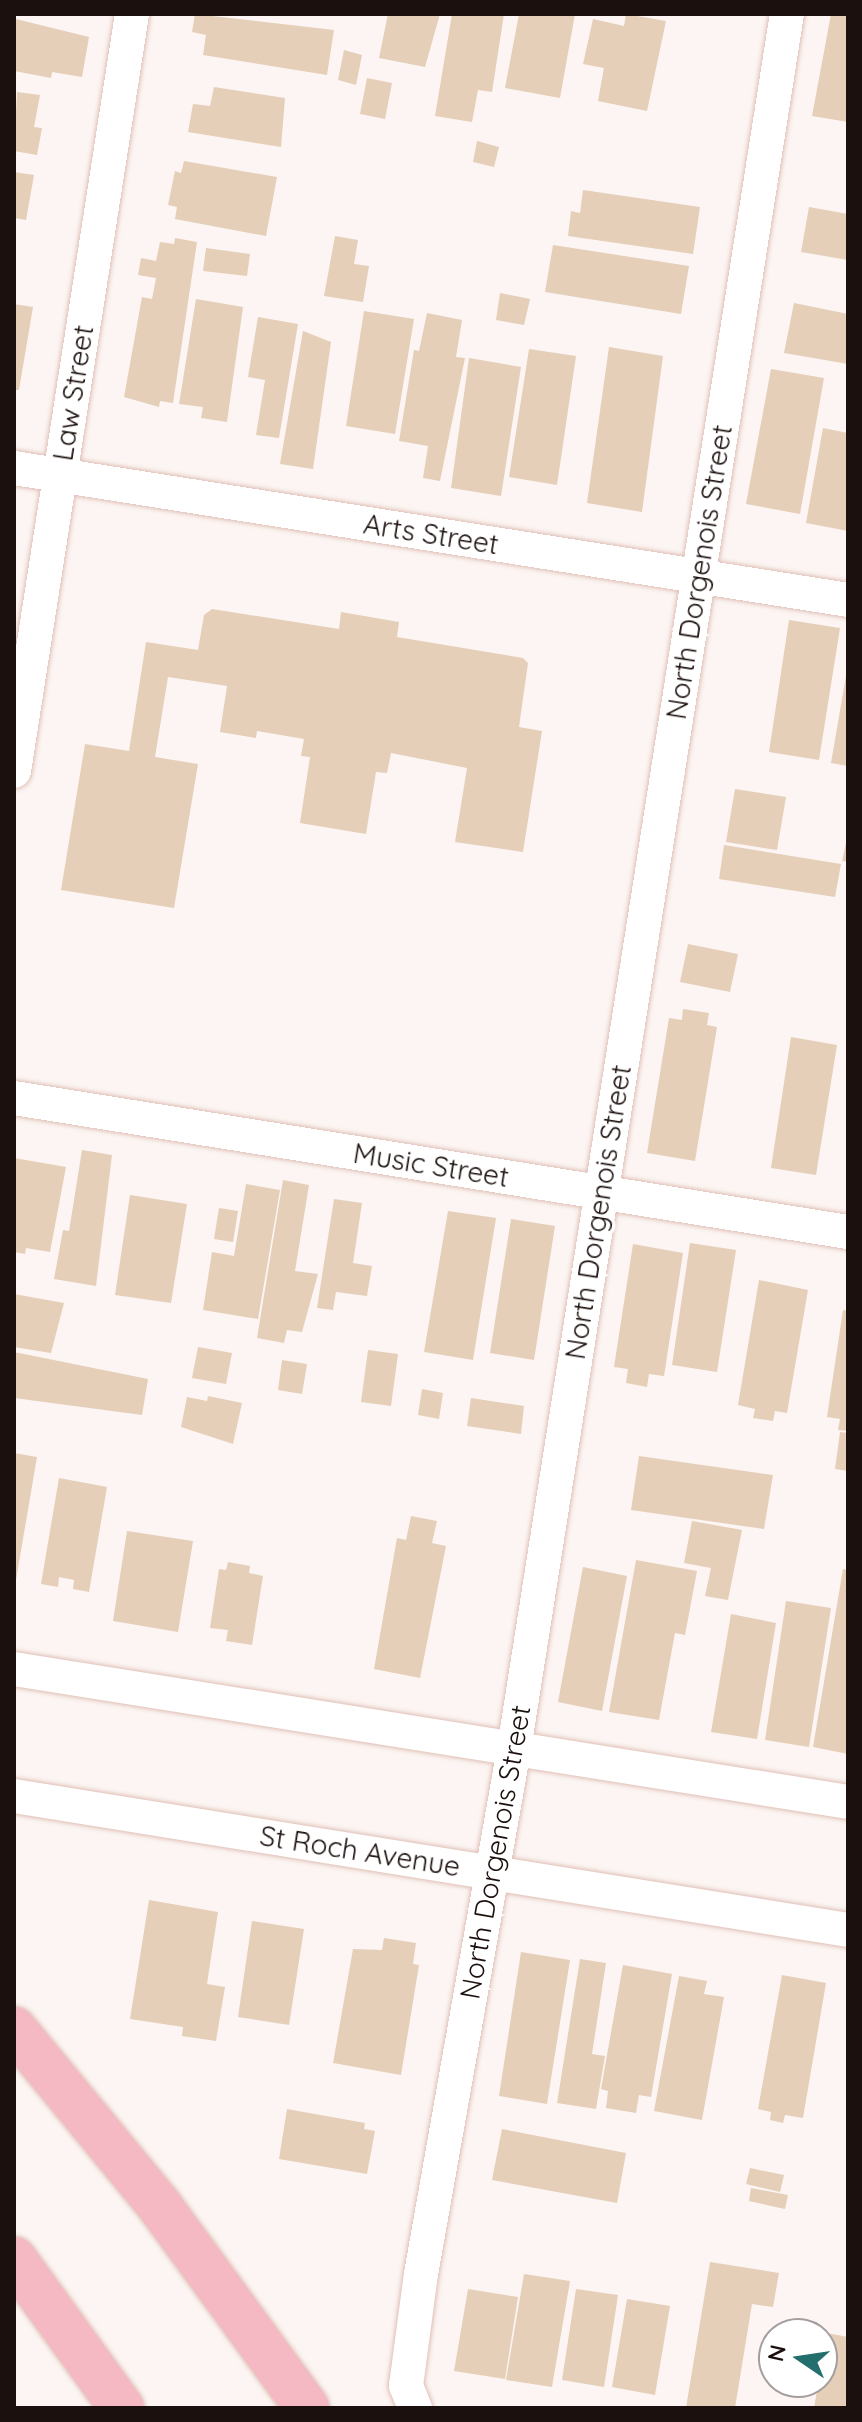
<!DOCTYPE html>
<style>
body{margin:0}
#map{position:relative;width:862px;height:2422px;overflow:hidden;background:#fcf5f3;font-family:Quicksand,sans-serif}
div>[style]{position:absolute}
.building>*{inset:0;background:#e5cfb8}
.roads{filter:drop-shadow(0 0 2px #e0c0b6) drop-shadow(0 0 2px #e0c0b6)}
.street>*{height:34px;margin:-17px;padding:0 17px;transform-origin:17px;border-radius:17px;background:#fff}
.highway>*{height:44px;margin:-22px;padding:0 22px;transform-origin:22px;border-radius:22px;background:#f5b9c4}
span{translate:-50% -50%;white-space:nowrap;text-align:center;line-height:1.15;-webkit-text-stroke:7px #fff;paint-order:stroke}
.street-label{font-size:28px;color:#1b100d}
.frame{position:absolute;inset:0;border:16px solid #1b100d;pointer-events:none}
.north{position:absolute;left:758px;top:2318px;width:80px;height:80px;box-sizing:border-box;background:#fff;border:2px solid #a49f9e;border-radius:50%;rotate:283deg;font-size:22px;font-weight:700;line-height:32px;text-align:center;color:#1b100d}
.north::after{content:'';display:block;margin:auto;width:28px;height:36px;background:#236f6d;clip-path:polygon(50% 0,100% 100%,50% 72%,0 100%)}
</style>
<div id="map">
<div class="building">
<div style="clip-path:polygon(195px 14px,334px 30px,327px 75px,203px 55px,206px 35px,192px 32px)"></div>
<div style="clip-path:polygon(388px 14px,440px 14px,425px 67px,379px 58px)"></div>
<div style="clip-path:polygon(452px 14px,504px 14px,492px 92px,478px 90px,472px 122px,435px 116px)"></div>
<div style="clip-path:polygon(519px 14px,575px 14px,560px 98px,505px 88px)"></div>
<div style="clip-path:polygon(626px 14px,666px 21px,647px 111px,598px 101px,604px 68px,583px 64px,593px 19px,624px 26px)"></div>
<div style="clip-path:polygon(831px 14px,848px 14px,848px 122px,812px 116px)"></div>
<div style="clip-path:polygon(16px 19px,89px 37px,82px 77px,52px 72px,51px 78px,14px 71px)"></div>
<div style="clip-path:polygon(344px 50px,362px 55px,356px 85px,338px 80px)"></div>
<div style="clip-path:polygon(367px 78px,392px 83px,385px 119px,360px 114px)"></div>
<div style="clip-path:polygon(214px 87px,285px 98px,281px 147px,188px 132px,193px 104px,210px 106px)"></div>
<div style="clip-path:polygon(17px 92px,40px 95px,34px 127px,42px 128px,37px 155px,14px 151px)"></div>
<div style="clip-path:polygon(477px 141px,499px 147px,494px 167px,473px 162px)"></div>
<div style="clip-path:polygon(184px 161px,277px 177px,266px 236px,175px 219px,177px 207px,168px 205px,175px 171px,181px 173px)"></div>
<div style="clip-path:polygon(14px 172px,34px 175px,26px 220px,14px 218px)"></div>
<div style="clip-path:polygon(583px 190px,700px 207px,693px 254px,568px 236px,571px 211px,580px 213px)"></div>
<div style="clip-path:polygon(809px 207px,848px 214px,848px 260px,801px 252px)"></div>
<div style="clip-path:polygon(335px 236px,358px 240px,354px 264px,369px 266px,363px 302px,324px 296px)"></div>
<div style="clip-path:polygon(175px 238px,197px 242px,173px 403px,160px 401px,159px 407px,124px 397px,142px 297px,152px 299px,156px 278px,138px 275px,141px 258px,156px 261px,160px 242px,174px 244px)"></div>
<div style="clip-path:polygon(553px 245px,689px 266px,681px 314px,545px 292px)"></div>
<div style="clip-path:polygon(206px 248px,250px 254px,247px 276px,203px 271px)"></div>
<div style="clip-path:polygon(500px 293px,530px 299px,524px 325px,496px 320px)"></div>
<div style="clip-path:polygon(196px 299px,243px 307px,227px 422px,201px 418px,203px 407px,179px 404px)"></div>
<div style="clip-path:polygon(794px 303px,848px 314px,848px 364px,784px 353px)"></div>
<div style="clip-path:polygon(14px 304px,33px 307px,19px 390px,14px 390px)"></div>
<div style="clip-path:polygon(364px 311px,414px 319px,395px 434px,346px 426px)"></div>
<div style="clip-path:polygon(427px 313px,462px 320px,456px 357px,465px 358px,440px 481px,423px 478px,428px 446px,399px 441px,414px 350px,419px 351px)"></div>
<div style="clip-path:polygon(258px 317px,298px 324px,279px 438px,256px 435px,265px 380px,248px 377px)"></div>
<div style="clip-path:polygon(303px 331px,331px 342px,313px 469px,280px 464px)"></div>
<div style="clip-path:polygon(609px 347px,663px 356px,642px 512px,587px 503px)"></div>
<div style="clip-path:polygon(529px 349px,576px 356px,557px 485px,509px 477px)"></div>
<div style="clip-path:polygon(469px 358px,521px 367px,501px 496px,451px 488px)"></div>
<div style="clip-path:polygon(771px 369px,824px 378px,800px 514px,746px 504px)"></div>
<div style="clip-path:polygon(823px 428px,848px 433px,848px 531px,806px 523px)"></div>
<div style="clip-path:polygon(212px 609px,339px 629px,341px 612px,399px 622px,397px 637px,523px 658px,528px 663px,519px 727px,542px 731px,523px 852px,455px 842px,467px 768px,391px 753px,387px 773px,376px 772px,366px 834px,300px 823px,310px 757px,301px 756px,304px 739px,257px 731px,256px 738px,220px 732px,227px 686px,168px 677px,155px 757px,198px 764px,174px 908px,61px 890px,85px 744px,129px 751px,146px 642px,198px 650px,204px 615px)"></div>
<div style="clip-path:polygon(789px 620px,840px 628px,819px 760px,769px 752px)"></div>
<div style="clip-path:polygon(848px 664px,848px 766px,831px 763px)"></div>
<div style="clip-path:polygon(735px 789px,786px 797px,777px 850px,726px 842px)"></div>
<div style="clip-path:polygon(848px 834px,848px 862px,842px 861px)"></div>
<div style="clip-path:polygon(724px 845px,841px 864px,835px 897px,719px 879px)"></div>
<div style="clip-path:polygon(688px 944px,738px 954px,730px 992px,680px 982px)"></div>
<div style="clip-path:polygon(683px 1009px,709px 1013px,707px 1025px,717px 1027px,695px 1161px,647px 1153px,669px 1018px,682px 1020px)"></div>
<div style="clip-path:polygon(791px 1037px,837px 1045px,816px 1175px,771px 1168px)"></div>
<div style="clip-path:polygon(82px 1150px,112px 1155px,96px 1286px,54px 1279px,63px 1230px,69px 1231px)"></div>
<div style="clip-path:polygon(14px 1158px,66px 1167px,50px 1252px,26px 1248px,25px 1254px,14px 1252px)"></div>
<div style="clip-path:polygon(283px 1180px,309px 1185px,295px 1271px,318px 1274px,302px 1332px,287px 1330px,284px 1343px,257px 1338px)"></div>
<div style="clip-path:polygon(246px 1184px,280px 1190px,258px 1319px,203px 1310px,212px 1252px,234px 1256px)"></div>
<div style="clip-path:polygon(130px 1195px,187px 1204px,171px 1303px,115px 1295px)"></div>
<div style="clip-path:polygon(334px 1199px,362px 1203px,353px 1263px,372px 1266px,367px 1296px,336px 1292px,333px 1310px,317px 1308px)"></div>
<div style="clip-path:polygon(219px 1208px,238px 1211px,233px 1242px,214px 1239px)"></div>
<div style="clip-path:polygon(448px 1211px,496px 1218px,473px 1360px,424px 1352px)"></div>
<div style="clip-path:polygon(511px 1219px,555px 1226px,534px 1360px,490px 1353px)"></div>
<div style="clip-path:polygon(690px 1243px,736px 1250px,717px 1372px,672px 1365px)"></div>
<div style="clip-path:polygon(633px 1244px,683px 1253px,664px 1376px,649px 1374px,647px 1387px,626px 1383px,628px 1369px,614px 1367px)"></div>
<div style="clip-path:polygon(759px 1280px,808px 1290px,787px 1413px,775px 1411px,773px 1421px,753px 1418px,755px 1409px,738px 1405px)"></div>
<div style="clip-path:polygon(14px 1294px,64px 1303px,51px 1353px,14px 1347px)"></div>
<div style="clip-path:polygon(843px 1310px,848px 1311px,848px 1431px,838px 1430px,840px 1419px,827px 1417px)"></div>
<div style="clip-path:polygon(198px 1347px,232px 1353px,226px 1384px,192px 1378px)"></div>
<div style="clip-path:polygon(368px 1350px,398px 1354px,391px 1406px,361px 1402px)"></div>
<div style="clip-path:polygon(14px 1352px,148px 1379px,142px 1415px,14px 1398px)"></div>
<div style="clip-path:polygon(282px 1360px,307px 1364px,302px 1394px,278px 1390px)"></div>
<div style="clip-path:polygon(422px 1389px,443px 1393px,439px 1419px,418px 1415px)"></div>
<div style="clip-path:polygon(208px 1396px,242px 1403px,233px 1444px,181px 1427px,187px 1397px,207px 1401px)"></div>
<div style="clip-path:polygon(471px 1398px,524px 1406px,521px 1434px,467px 1426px)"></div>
<div style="clip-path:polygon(840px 1432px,848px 1433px,848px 1471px,835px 1469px)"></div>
<div style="clip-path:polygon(14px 1453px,37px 1457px,16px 1580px,14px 1580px)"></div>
<div style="clip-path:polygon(639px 1456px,773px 1475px,764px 1529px,631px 1510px)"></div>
<div style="clip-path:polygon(59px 1478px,107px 1487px,89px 1592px,73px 1589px,74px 1580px,59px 1577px,58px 1587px,41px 1584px)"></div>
<div style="clip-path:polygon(411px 1516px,437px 1521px,432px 1543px,446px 1546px,420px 1678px,374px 1669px,397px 1538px,406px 1540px)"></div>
<div style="clip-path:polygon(692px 1521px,742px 1530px,728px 1600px,705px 1596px,711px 1568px,684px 1563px)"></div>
<div style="clip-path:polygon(127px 1531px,193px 1541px,178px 1632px,113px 1621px)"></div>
<div style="clip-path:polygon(636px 1560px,697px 1571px,685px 1635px,675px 1633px,659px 1720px,609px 1712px)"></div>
<div style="clip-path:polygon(228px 1562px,250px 1566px,249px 1573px,263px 1576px,252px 1645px,226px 1641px,228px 1630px,210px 1628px,219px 1569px,226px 1570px)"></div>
<div style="clip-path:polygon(583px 1567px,627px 1576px,602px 1711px,558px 1702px)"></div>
<div style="clip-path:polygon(843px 1569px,848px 1570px,848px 1754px,813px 1747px)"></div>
<div style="clip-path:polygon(786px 1601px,831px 1608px,809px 1747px,765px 1740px)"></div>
<div style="clip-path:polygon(731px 1614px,776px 1623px,757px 1739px,711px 1732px)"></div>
<div style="clip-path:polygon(149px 1900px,218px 1912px,207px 1984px,225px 1987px,216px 2041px,182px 2036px,183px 2027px,130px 2019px)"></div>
<div style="clip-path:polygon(252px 1921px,304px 1929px,289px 2025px,238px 2017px)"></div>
<div style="clip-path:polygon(384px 1938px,416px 1943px,413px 1964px,419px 1965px,401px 2075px,333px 2063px,353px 1949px,382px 1950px)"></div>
<div style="clip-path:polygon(521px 1952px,570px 1960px,547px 2104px,499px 2096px)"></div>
<div style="clip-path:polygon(580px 1959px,606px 1963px,592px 2054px,605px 2056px,596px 2109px,557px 2103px)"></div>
<div style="clip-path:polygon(623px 1965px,672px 1974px,651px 2097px,639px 2095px,636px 2113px,606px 2108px,608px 2091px,601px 2089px)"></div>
<div style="clip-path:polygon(782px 1975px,826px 1983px,803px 2118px,785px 2115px,783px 2123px,770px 2120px,771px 2112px,758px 2109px)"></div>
<div style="clip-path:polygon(679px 1976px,707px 1981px,704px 1994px,724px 1997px,702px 2120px,654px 2111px)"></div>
<div style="clip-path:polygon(287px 2109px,365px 2123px,364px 2129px,375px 2131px,367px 2174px,279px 2159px)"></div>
<div style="clip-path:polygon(502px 2129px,626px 2153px,617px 2203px,492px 2180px)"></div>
<div style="clip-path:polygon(750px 2168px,784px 2175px,780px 2192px,746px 2184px)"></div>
<div style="clip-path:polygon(751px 2188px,788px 2195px,785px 2209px,749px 2201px)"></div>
<div style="clip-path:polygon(710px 2262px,779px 2273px,773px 2307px,752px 2304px,735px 2408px,686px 2408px)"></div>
<div style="clip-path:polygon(524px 2274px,570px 2281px,552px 2387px,506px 2380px)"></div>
<div style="clip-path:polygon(468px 2289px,518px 2297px,505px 2379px,454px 2371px)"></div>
<div style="clip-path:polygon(576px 2289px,618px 2295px,604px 2387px,562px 2380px)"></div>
<div style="clip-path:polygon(627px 2299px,670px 2306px,655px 2395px,612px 2387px)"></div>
<div style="clip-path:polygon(827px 2333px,848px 2337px,848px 2408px,814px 2408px)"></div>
</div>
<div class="roads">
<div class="street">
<div style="left:14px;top:468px;width:844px;rotate:8.99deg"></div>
<div style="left:14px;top:771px;width:766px;rotate:-81.14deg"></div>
<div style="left:14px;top:1098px;width:845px;rotate:9.13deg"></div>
<div style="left:14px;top:1669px;width:845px;rotate:9.06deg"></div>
<div style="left:14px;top:1796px;width:845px;rotate:9.13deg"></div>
<div style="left:415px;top:2408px;width:24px;rotate:-112deg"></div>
<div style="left:406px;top:2386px;width:113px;rotate:-82.4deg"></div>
<div style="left:421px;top:2274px;width:533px;rotate:-79.95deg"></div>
<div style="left:514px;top:1749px;width:1756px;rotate:-81.06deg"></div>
</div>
<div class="highway">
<div style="left:14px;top:2029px;width:228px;rotate:50.5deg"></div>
<div style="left:159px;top:2205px;width:251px;rotate:53.9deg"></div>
<div style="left:14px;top:2259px;width:184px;rotate:54.1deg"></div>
</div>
</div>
<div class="street-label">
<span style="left:73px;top:393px;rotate:-81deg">Law Street</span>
<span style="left:431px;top:534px;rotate:9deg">Arts Street</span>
<span style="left:699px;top:572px;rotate:-81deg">North Dorgenois Street</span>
<span style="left:431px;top:1165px;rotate:9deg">Music Street</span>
<span style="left:598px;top:1212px;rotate:-81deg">North Dorgenois Street</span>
<span style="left:360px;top:1851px;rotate:9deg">St Roch Avenue</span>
<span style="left:495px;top:1852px;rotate:-80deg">North Dorgenois Street</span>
</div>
<div class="frame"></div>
<div class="north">N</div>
</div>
